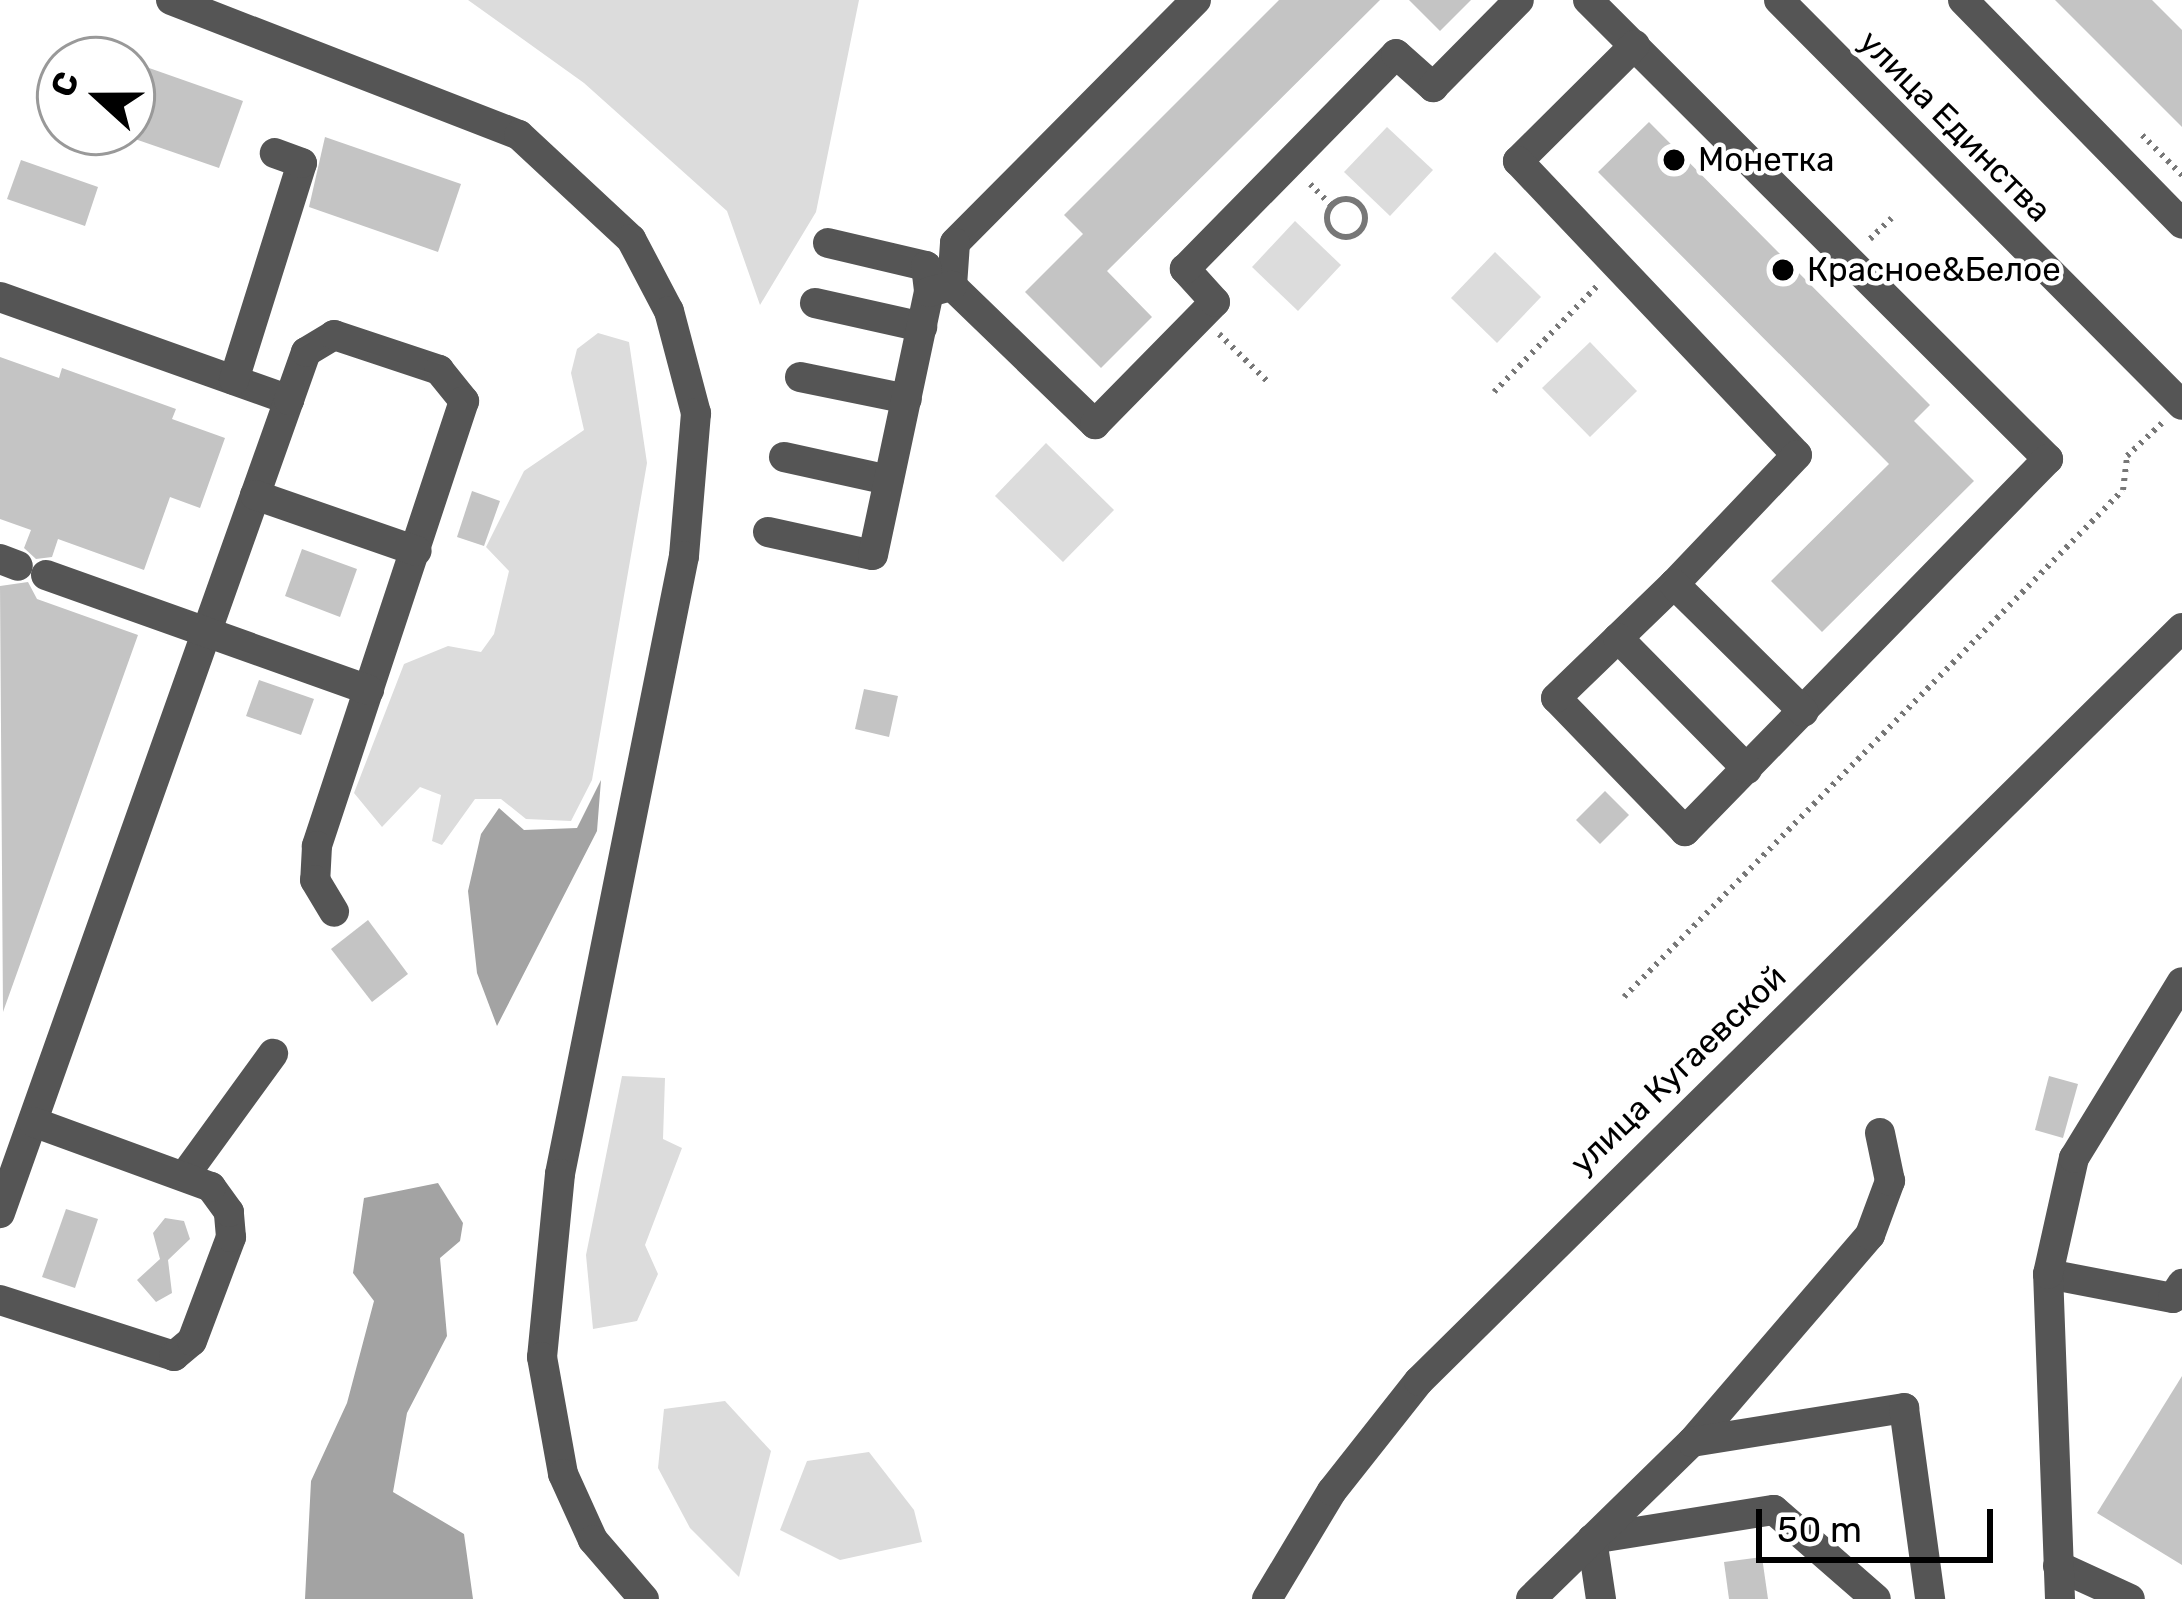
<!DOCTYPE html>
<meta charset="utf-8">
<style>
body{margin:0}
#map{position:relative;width:2182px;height:1599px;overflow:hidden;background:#fff;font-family:Rubik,sans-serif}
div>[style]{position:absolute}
.green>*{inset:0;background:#dcdcdc}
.water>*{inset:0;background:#a3a3a3}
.building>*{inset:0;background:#c4c4c4}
.path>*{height:6px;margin-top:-3px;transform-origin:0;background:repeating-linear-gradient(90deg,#777 0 3px,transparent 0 9px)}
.path>.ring{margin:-3px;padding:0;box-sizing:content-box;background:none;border:6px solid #777;border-radius:50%}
.minor>*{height:30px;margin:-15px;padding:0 15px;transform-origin:15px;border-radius:15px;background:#555}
.dots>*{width:33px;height:33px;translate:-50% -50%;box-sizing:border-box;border:6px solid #fff;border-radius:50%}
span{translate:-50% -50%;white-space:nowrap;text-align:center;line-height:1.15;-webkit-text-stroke:9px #fff;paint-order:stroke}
.street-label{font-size:33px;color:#000}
.poi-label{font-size:33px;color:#000}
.left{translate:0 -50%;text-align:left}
.north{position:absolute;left:36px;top:36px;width:120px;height:120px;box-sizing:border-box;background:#fff;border:3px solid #999;border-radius:50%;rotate:291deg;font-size:33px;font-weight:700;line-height:48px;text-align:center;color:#000}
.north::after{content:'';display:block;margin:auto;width:42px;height:54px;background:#000;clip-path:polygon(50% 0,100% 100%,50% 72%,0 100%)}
.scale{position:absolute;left:1756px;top:1509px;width:237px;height:54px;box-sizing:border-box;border:6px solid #000;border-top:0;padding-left:15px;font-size:36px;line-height:42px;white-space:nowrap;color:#000;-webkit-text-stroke:9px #fff;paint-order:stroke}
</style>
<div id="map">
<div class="green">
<div style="clip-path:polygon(468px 0,859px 0,816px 212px,760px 305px,727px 211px,584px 83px)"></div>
<div style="clip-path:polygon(1387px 127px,1433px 170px,1390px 216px,1344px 172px)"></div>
<div style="clip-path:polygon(1295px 221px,1341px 265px,1298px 311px,1252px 267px)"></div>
<div style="clip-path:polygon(1495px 252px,1541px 297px,1497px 343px,1451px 298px)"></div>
<div style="clip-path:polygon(598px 333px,629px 342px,647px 463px,592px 780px,571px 821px,526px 819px,501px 799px,475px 799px,442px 845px,432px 841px,441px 795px,420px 787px,382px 827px,354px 793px,404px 664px,448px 646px,481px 652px,494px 634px,509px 571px,486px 547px,524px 471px,584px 430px,571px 373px,577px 349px)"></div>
<div style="clip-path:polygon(1590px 342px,1637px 391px,1590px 437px,1542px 388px)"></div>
<div style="clip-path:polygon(1046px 443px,1114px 510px,1063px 562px,995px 496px)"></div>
<div style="clip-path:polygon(622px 1076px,665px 1078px,663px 1139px,682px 1148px,645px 1245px,658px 1274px,637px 1321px,593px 1329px,586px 1255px)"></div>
<div style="clip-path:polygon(725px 1401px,771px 1451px,739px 1577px,690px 1528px,658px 1468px,664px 1409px)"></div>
<div style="clip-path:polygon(869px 1452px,914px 1510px,922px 1542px,840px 1560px,780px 1530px,807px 1461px)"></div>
</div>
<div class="water">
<div style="clip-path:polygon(601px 780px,597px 831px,497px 1026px,477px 973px,468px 891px,481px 834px,499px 808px,524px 830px,577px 828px)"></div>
<div style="clip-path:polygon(438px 1183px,463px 1223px,460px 1241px,440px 1258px,447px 1336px,407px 1413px,393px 1492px,464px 1534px,473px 1599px,305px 1599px,311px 1481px,347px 1403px,374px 1301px,353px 1273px,364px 1198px)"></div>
</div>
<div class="building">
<div style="clip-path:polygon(1279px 0,1380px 0,1107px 271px,1152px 317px,1101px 368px,1025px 292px,1083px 234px,1064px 215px)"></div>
<div style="clip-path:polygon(1409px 0,1471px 0,1440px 31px)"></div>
<div style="clip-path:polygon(2055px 0,2152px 0,2182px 30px,2182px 127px)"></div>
<div style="clip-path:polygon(132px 62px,243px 101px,219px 168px,132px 138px)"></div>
<div style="clip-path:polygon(1649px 122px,1930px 405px,1914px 421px,1974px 481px,1822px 632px,1771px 581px,1889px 464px,1598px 172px)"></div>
<div style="clip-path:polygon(325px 137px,461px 184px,438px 252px,309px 207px)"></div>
<div style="clip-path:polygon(21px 160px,98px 187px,85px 226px,7px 199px)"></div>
<div style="clip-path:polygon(0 357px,59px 378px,62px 368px,176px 409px,172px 419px,225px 438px,200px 508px,170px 497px,144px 570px,58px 539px,52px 557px,36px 559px,24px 548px,31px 530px,0 519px)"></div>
<div style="clip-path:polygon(472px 491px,500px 501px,484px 546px,457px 537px)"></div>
<div style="clip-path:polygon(302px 549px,357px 569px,340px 617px,285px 596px)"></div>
<div style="clip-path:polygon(28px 582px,37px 599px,138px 635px,3px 1012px,0 586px)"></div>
<div style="clip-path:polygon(259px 680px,314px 699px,301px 735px,246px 716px)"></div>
<div style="clip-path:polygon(864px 689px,898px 696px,889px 737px,855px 729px)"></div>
<div style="clip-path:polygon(1605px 791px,1629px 815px,1600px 844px,1576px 820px)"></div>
<div style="clip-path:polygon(368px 920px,408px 974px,372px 1002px,331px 949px)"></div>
<div style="clip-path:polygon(2049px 1076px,2078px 1084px,2063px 1138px,2035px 1130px)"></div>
<div style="clip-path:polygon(66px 1209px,98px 1219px,75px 1288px,42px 1277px)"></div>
<div style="clip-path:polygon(165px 1218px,184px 1221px,190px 1239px,168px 1260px,172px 1293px,156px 1302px,137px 1280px,160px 1259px,153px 1233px)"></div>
<div style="clip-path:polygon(2182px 1376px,2182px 1565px,2097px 1513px)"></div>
<div style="clip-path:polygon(1762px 1557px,1768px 1599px,1729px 1599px,1724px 1562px)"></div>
</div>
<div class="path">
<div style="left:2142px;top:135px;width:57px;rotate:45deg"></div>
<div style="left:1310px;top:184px;width:31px;rotate:45deg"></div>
<div class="ring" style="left:1327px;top:199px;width:32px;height:32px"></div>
<div style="left:1870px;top:239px;width:30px;rotate:-44deg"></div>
<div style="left:1219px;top:334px;width:67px;rotate:44.4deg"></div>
<div style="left:1494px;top:392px;width:149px;rotate:-45.8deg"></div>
<div style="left:1624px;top:997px;width:711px;rotate:-45.46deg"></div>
<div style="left:2123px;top:490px;width:34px;rotate:-83deg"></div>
<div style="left:2127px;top:456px;width:48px;rotate:-43.3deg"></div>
</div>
<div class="minor">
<div style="left:171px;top:0;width:373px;rotate:21.2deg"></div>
<div style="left:519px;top:135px;width:153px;rotate:42.9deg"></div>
<div style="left:631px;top:239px;width:81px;rotate:62.2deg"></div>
<div style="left:669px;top:311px;width:106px;rotate:75.2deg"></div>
<div style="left:696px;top:413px;width:144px;rotate:94.8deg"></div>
<div style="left:684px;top:556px;width:630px;rotate:101.35deg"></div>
<div style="left:560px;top:1174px;width:184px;rotate:95.6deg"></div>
<div style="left:542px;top:1357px;width:119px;rotate:79.8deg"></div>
<div style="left:563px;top:1474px;width:72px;rotate:65.6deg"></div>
<div style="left:593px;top:1540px;width:78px;rotate:49.2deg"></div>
<div style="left:1196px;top:0;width:342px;rotate:134.8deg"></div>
<div style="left:955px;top:243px;width:43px;rotate:94deg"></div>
<div style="left:952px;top:286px;width:199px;rotate:44deg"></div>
<div style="left:1095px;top:424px;width:171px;rotate:-45.5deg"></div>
<div style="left:1215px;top:302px;width:45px;rotate:-132.3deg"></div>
<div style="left:1185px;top:269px;width:301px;rotate:-45.5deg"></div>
<div style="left:1396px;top:54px;width:50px;rotate:41.7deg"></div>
<div style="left:1433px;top:87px;width:122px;rotate:-45.3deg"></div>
<div style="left:1588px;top:0;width:650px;rotate:44.94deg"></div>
<div style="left:2048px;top:459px;width:520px;rotate:134.3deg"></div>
<div style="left:1685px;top:831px;width:185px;rotate:-134.1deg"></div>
<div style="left:1556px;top:698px;width:164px;rotate:-44deg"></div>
<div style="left:1779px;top:0;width:571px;rotate:45.14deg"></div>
<div style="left:1963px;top:0;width:313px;rotate:45.6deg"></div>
<div style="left:1635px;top:45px;width:165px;rotate:135.2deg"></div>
<div style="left:1518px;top:161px;width:405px;rotate:46.5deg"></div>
<div style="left:1797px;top:455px;width:178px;rotate:133.6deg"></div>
<div style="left:1674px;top:584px;width:182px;rotate:44.6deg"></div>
<div style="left:828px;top:243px;width:101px;rotate:13.2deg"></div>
<div style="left:926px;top:266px;width:26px;rotate:83deg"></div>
<div style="left:0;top:297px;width:307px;rotate:19.6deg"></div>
<div style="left:289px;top:400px;width:863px;rotate:109.57deg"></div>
<div style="left:815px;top:303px;width:110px;rotate:12.6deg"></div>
<div style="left:800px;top:377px;width:109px;rotate:11.6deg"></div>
<div style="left:234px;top:380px;width:227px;rotate:-72.6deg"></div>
<div style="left:302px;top:163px;width:29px;rotate:-160deg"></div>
<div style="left:289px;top:400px;width:51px;rotate:-70.5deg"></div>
<div style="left:306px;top:352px;width:33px;rotate:-31deg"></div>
<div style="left:334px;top:335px;width:111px;rotate:18.4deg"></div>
<div style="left:439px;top:370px;width:40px;rotate:51deg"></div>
<div style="left:464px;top:401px;width:469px;rotate:108.3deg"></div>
<div style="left:317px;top:846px;width:34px;rotate:93deg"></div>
<div style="left:315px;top:880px;width:37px;rotate:59deg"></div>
<div style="left:784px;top:457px;width:107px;rotate:12.4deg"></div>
<div style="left:255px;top:495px;width:171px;rotate:19.1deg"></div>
<div style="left:768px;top:532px;width:107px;rotate:12.4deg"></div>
<div style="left:873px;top:555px;width:269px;rotate:-78deg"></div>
<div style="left:929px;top:292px;width:24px;rotate:-15deg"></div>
<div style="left:0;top:559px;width:19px;rotate:21deg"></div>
<div style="left:46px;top:575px;width:343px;rotate:19.6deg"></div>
<div style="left:1618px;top:638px;width:184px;rotate:45.4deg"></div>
<div style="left:185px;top:1175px;width:150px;rotate:-54deg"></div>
<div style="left:2048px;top:1274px;width:127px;rotate:10.9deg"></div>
<div style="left:2173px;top:1298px;width:17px;rotate:-57deg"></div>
<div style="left:0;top:1300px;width:183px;rotate:17.8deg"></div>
<div style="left:174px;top:1356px;width:23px;rotate:-40deg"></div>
<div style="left:192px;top:1341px;width:111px;rotate:-69.4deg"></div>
<div style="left:231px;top:1237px;width:25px;rotate:-95deg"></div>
<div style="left:229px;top:1212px;width:31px;rotate:-126deg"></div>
<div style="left:211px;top:1187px;width:189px;rotate:-159.9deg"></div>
<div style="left:1692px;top:1442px;width:273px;rotate:-49.3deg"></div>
<div style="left:1870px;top:1235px;width:58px;rotate:-69.7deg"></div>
<div style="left:1890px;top:1181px;width:49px;rotate:-101.8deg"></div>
<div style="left:1592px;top:1539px;width:184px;rotate:-9.1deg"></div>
<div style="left:1774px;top:1510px;width:135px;rotate:41.1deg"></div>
<div style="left:1592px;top:1539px;width:61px;rotate:81.5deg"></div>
<div style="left:2058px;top:1566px;width:79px;rotate:24.6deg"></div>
<div style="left:1267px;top:1599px;width:126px;rotate:-59deg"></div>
<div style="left:1332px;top:1491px;width:140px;rotate:-51.7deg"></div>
<div style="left:1419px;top:1381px;width:1072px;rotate:-44.62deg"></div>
<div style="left:1531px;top:1599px;width:225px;rotate:-44.3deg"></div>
<div style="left:1692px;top:1442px;width:215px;rotate:-9.1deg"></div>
<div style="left:1904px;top:1408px;width:193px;rotate:82.2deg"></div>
<div style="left:2060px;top:1599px;width:325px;rotate:-92.1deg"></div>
<div style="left:2048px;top:1274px;width:119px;rotate:-77.4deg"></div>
<div style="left:2074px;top:1158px;width:206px;rotate:-58.5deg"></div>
</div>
<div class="dots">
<div style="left:1674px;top:160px;background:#000"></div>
<div style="left:1783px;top:270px;background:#000"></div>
</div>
<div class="street-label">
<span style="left:1955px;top:126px;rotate:45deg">улица Единства</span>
<span style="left:1678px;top:1070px;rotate:-44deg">улица Кугаевской</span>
</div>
<div class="poi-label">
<span class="left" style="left:1698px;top:160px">Монетка</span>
<span class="left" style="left:1807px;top:270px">Красное&amp;Белое</span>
</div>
<div class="north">С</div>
<div class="scale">50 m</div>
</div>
